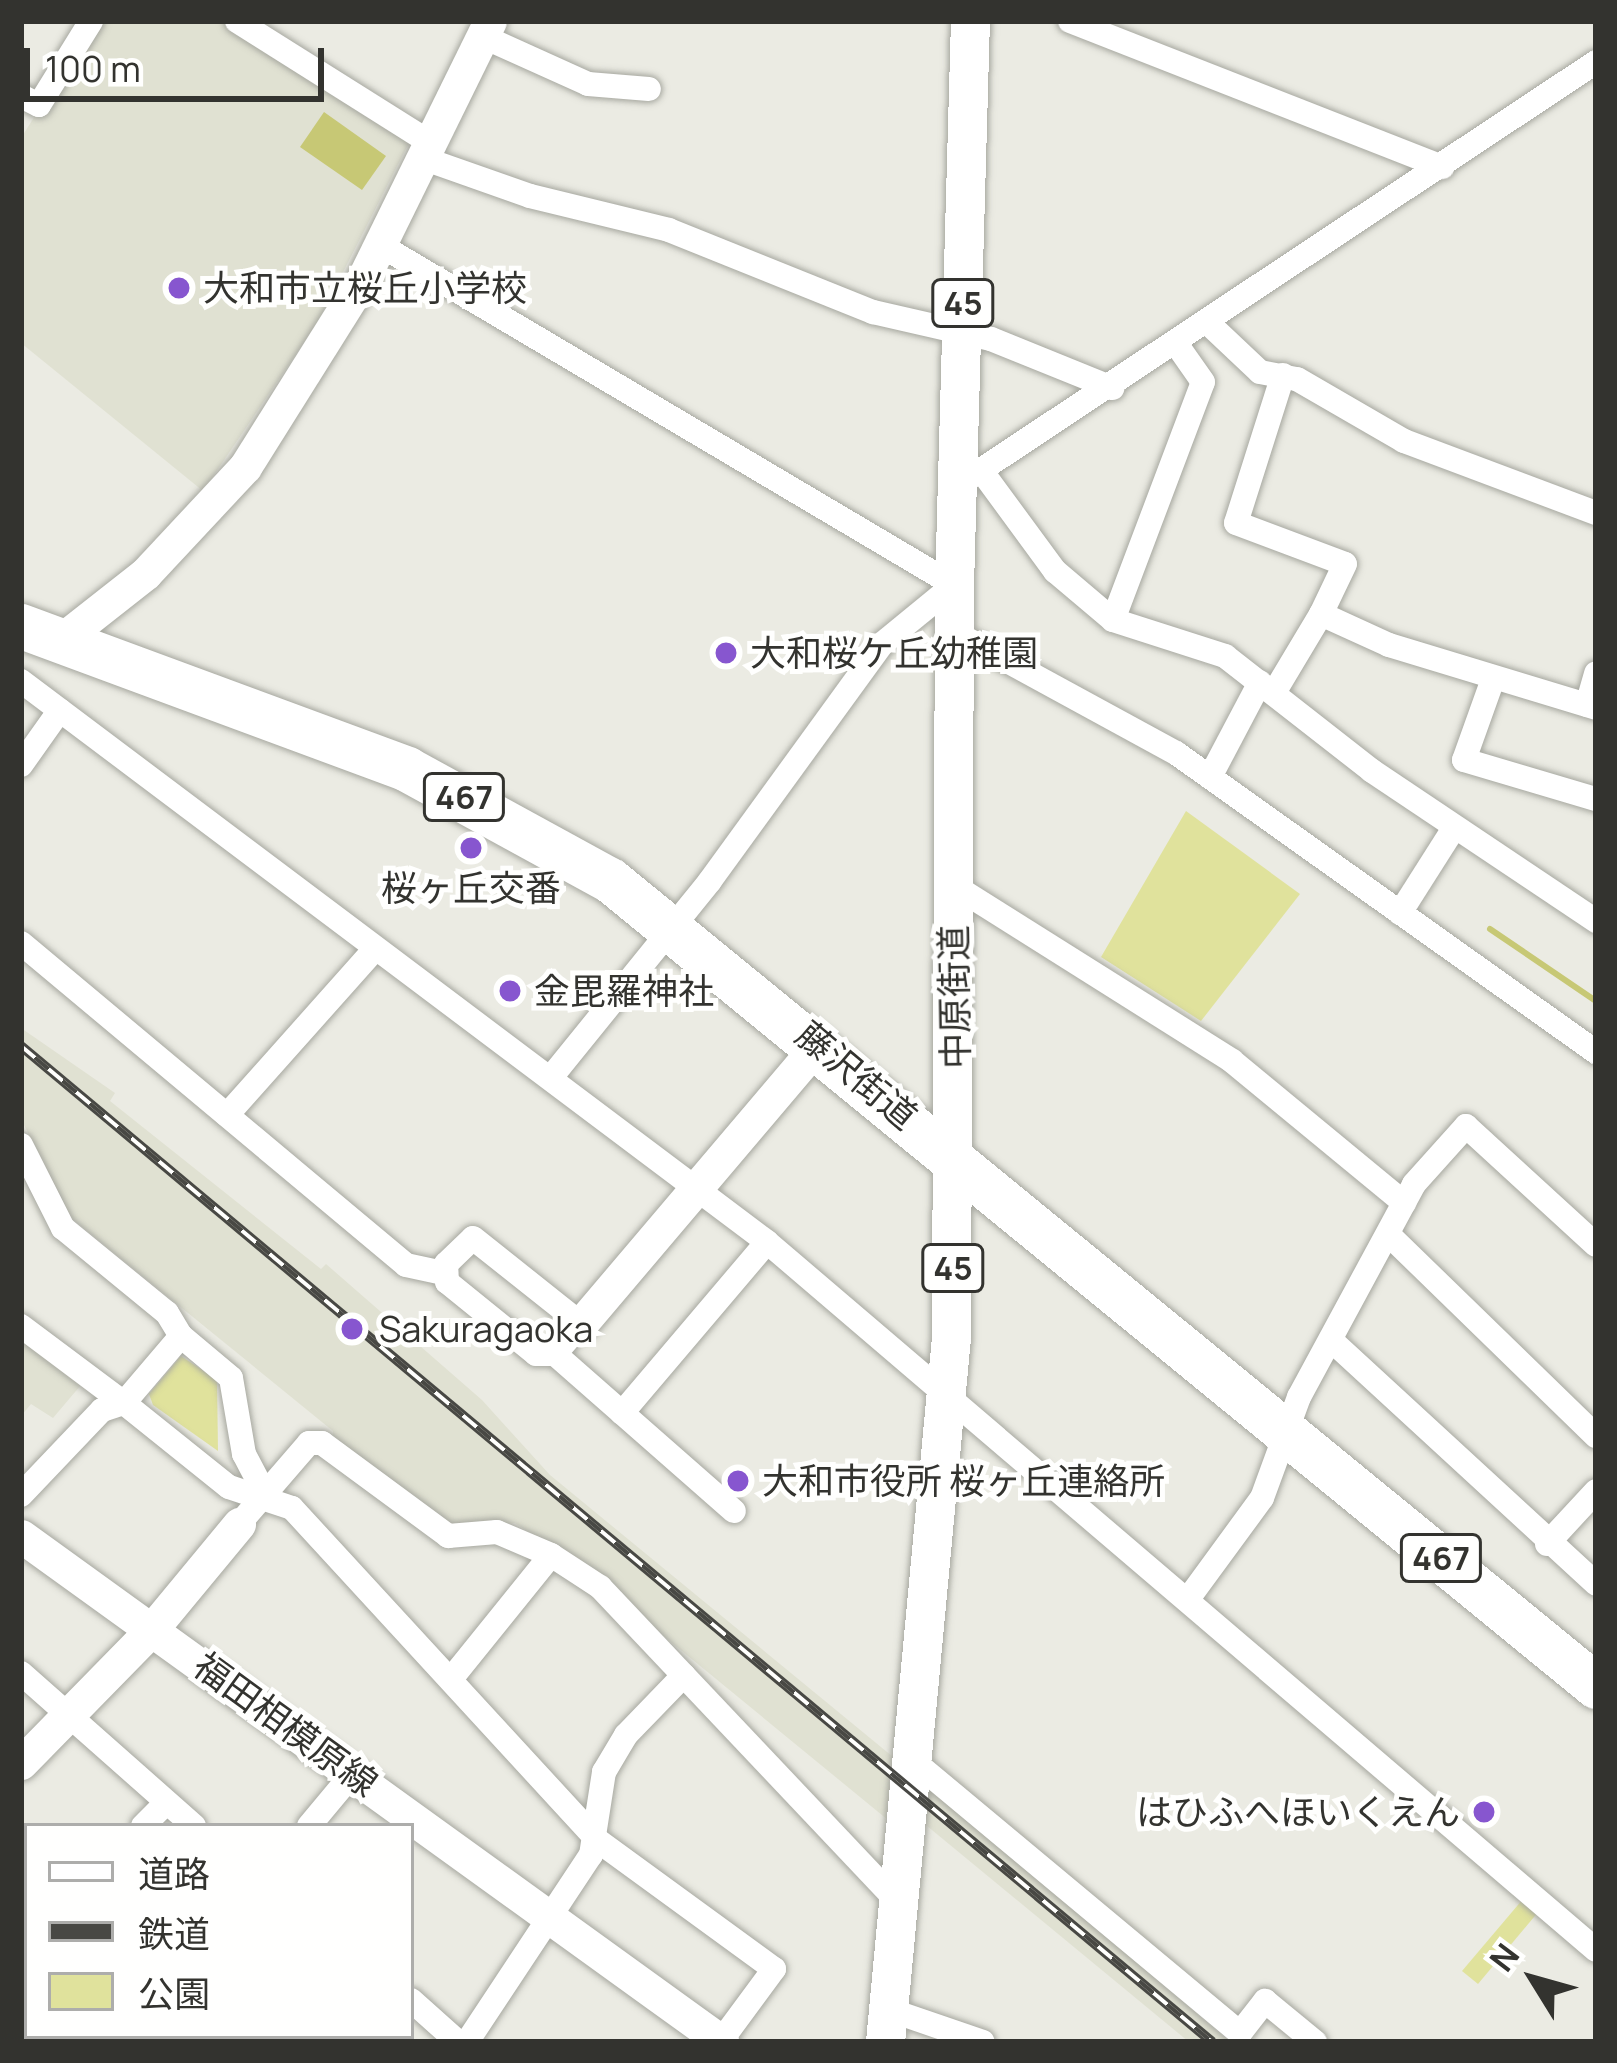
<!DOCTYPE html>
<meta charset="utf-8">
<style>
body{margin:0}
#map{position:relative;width:1617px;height:2063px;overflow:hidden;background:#ebebe3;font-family:Manrope,"Noto Sans JP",sans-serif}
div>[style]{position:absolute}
.built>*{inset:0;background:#e0e1d2}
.green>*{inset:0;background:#e0e29c}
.water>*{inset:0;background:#c7c875}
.stream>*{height:6px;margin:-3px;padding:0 3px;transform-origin:3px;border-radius:3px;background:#c7c875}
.roads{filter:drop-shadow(0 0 3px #a7a8a0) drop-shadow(0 0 3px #a7a8a0)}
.street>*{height:24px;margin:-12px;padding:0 12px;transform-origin:12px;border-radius:12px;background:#fff}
.secondary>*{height:33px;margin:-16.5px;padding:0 16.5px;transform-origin:16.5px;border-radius:16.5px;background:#fff}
.primary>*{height:39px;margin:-19.5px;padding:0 19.5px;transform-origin:19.5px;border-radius:19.5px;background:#fff}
.highway>*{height:45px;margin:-22.5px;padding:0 22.5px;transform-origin:22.5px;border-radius:22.5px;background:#fff}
.rail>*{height:10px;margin-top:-5px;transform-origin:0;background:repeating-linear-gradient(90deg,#fffffe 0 18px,#484844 0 36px);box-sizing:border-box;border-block:3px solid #484844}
.dots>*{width:33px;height:33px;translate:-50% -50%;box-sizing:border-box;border:6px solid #fffffe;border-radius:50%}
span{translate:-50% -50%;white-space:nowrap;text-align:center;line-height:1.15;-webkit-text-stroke:10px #fffffe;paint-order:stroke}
.shield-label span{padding:3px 9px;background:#fffffe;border:3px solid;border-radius:9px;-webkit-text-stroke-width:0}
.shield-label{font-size:33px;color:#33332f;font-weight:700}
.poi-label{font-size:36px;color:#33332f}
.left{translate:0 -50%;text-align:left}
.right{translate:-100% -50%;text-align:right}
.street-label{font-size:36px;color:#33332f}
.frame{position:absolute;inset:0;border:24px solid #33332f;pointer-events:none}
.legend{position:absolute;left:24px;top:1823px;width:390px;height:216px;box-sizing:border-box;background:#fffffe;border:3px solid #adadab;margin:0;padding:15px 21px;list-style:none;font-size:36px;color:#33332f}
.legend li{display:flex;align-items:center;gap:24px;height:60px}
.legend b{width:60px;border:3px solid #adadab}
.north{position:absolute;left:1473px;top:1919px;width:120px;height:120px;-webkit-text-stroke:9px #fffffe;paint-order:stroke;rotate:307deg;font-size:33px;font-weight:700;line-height:48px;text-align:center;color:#33332f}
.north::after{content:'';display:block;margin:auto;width:42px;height:54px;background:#33332f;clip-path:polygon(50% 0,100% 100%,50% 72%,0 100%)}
.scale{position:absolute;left:24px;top:48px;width:300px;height:54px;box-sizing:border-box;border:6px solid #33332f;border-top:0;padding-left:15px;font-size:36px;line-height:42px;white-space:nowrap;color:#33332f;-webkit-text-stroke:9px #fffffe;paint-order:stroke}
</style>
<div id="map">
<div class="built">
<div style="clip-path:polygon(95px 21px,230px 21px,411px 139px,317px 323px,203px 491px,21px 343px,21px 138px)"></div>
<div style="clip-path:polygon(21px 1028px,115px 1093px,110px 1101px,321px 1269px,326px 1264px,482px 1400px,550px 1475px,898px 1761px,888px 1820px,571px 1560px,515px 1523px,458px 1529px,332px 1440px,333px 1431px,70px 1217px,21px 1119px)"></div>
<div style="clip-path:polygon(21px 1336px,81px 1385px,53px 1418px,31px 1404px,21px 1416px)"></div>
<div style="clip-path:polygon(925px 1781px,1230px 2042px,1189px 2042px,921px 1821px)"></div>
</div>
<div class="green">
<div style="clip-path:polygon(1186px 811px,1300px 894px,1201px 1021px,1101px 957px)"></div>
<div style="clip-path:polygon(181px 1356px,217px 1380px,218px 1451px,153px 1405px,149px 1394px)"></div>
<div style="clip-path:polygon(1523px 1899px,1539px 1911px,1478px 1984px,1462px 1971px)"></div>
</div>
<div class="water">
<div style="clip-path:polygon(324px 112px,386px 156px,362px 190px,300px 147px)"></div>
</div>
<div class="stream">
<div style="left:1490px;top:929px;width:128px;rotate:34.2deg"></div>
</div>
<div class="roads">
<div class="street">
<div style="left:237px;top:21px;width:231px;rotate:32.2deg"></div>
<div style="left:1070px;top:21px;width:400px;rotate:21.4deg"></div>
<div style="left:484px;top:37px;width:114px;rotate:24.3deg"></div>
<div style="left:588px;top:84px;width:61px;rotate:4.7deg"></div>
<div style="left:21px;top:96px;width:20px;rotate:27deg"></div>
<div style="left:39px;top:105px;width:99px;rotate:-58.2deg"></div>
<div style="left:425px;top:159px;width:111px;rotate:19.4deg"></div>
<div style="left:530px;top:196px;width:143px;rotate:13.7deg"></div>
<div style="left:669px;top:230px;width:220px;rotate:21.9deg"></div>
<div style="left:873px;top:312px;width:121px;rotate:12.9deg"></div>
<div style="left:991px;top:339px;width:131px;rotate:22deg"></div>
<div style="left:380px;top:245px;width:667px;rotate:30.64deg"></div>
<div style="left:954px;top:585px;width:93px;rotate:140.7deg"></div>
<div style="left:882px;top:644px;width:293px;rotate:126deg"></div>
<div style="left:710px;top:881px;width:252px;rotate:129deg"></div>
<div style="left:1208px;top:323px;width:71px;rotate:43.3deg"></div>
<div style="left:1260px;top:372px;width:38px;rotate:11deg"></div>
<div style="left:1297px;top:379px;width:124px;rotate:30.1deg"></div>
<div style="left:1404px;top:441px;width:205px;rotate:20.6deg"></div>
<div style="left:1283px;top:375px;width:155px;rotate:107.6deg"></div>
<div style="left:1236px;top:523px;width:116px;rotate:20.6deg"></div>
<div style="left:1345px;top:564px;width:55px;rotate:115.6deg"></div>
<div style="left:983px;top:473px;width:122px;rotate:53.7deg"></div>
<div style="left:1055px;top:571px;width:76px;rotate:40.2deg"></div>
<div style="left:1113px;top:620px;width:118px;rotate:17.8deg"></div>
<div style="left:1225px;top:656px;width:187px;rotate:38deg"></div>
<div style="left:1372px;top:771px;width:270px;rotate:33.8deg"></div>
<div style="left:972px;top:476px;width:749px;rotate:-33.56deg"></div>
<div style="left:1113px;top:620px;width:254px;rotate:-69.3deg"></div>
<div style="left:1203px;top:382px;width:45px;rotate:-125.1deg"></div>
<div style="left:954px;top:632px;width:253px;rotate:28.6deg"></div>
<div style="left:1176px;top:753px;width:516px;rotate:35.45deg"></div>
<div style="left:1493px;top:679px;width:86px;rotate:109.7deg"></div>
<div style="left:1464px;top:760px;width:138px;rotate:16.5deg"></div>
<div style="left:21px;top:681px;width:933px;rotate:36.94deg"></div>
<div style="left:767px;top:1242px;width:1090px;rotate:40.5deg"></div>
<div style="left:1275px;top:691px;width:90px;rotate:-59.1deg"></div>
<div style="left:1321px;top:614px;width:75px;rotate:24.5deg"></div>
<div style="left:1389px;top:645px;width:216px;rotate:16.9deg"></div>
<div style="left:1587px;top:705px;width:33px;rotate:-74deg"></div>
<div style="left:21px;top:765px;width:67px;rotate:-54.7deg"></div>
<div style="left:1210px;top:777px;width:107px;rotate:-62.2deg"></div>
<div style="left:953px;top:885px;width:330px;rotate:32.2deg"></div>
<div style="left:1232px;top:1061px;width:223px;rotate:39.5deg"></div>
<div style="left:1400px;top:913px;width:101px;rotate:-57.6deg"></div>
<div style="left:21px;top:943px;width:502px;rotate:39.91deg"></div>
<div style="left:406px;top:1265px;width:38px;rotate:12deg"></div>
<div style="left:227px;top:1115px;width:220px;rotate:-48.3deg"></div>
<div style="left:21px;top:1145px;width:93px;rotate:63.2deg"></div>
<div style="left:63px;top:1228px;width:134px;rotate:39.3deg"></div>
<div style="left:167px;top:1313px;width:27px;rotate:59deg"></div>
<div style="left:181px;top:1336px;width:65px;rotate:40deg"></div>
<div style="left:231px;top:1378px;width:77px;rotate:80.3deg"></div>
<div style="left:244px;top:1454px;width:45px;rotate:62.3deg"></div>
<div style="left:1388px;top:1234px;width:290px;rotate:44.2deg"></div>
<div style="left:473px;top:1238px;width:138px;rotate:38.5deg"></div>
<div style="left:581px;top:1324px;width:40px;rotate:131deg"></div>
<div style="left:555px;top:1354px;width:19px;rotate:180deg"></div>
<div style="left:536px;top:1354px;width:114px;rotate:-141deg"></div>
<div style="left:447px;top:1282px;width:18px;rotate:-93deg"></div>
<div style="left:446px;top:1264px;width:37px;rotate:-44deg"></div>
<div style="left:21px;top:1326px;width:129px;rotate:36.8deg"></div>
<div style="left:181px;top:1336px;width:88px;rotate:130.4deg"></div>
<div style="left:124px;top:1403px;width:134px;rotate:38.7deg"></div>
<div style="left:229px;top:1487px;width:66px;rotate:18.4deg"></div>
<div style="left:292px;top:1508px;width:451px;rotate:47.4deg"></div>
<div style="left:597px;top:1840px;width:219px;rotate:36.1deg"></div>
<div style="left:774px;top:1969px;width:89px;rotate:126.4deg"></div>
<div style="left:1332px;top:1341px;width:359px;rotate:42.6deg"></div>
<div style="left:555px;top:1354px;width:238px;rotate:41.3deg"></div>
<div style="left:622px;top:1413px;width:224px;rotate:-49.7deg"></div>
<div style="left:21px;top:1495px;width:117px;rotate:-46.4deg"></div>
<div style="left:102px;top:1410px;width:23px;rotate:-18deg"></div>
<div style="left:239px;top:1524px;width:107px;rotate:-49.2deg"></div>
<div style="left:309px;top:1443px;width:13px"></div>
<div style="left:322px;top:1443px;width:157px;rotate:36.4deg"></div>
<div style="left:448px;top:1536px;width:49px;rotate:-4.7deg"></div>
<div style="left:497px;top:1532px;width:59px;rotate:23.1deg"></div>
<div style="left:551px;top:1555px;width:59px;rotate:33.1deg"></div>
<div style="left:600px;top:1587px;width:432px;rotate:46.6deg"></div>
<div style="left:1547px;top:1544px;width:72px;rotate:-47.2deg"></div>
<div style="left:1188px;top:1599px;width:125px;rotate:-53.8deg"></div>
<div style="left:1262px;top:1498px;width:108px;rotate:-69.9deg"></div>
<div style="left:1299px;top:1397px;width:242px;rotate:-61.6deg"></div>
<div style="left:1414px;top:1184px;width:78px;rotate:-48.1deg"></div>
<div style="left:1466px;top:1126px;width:176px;rotate:42.5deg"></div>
<div style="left:21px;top:1673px;width:231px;rotate:41.5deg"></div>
<div style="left:451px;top:1679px;width:159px;rotate:-51.1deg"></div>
<div style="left:911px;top:1759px;width:428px;rotate:39.8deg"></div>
<div style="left:1240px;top:2033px;width:41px;rotate:-52deg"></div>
<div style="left:1265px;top:2001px;width:65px;rotate:39.4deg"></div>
<div style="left:143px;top:1826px;width:31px;rotate:-45deg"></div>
<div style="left:309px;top:1826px;width:70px;rotate:-50.2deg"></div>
<div style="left:21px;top:1966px;width:10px;rotate:-53deg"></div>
<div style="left:411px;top:2000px;width:63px;rotate:41.8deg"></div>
<div style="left:890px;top:2010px;width:98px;rotate:19deg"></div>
<div style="left:173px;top:2036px;width:10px;rotate:37deg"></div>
<div style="left:129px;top:2042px;width:8px;rotate:-50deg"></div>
<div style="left:257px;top:2042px;width:8px;rotate:-50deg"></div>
<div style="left:467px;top:2042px;width:224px;rotate:-56.5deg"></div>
<div style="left:591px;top:1855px;width:84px;rotate:-81.1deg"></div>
<div style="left:604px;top:1772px;width:43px;rotate:-59.3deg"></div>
<div style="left:626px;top:1735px;width:83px;rotate:-46deg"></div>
</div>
<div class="secondary">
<div style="left:61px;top:640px;width:108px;rotate:-38.2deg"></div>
<div style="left:146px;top:573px;width:145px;rotate:-47deg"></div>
<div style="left:245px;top:467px;width:224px;rotate:-57.9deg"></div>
<div style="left:364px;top:277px;width:285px;rotate:-63.8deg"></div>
<div style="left:581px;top:1324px;width:368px;rotate:-49.7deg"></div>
<div style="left:21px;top:1536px;width:865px;rotate:35.82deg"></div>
<div style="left:21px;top:1763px;width:189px;rotate:-45.6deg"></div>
<div style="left:153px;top:1628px;width:135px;rotate:-50.4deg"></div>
</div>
<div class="primary">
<div style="left:885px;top:2042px;width:708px;rotate:-84.65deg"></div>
<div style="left:951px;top:1337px;width:752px;rotate:-89.77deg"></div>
<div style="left:954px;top:585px;width:564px;rotate:-88.38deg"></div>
</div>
<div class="highway">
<div style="left:21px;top:626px;width:412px;rotate:20.3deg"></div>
<div style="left:407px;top:769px;width:231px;rotate:28.7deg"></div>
<div style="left:610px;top:880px;width:1274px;rotate:39.26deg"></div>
</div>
</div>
<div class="rail">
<div style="left:21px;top:1046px;width:1553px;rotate:39.9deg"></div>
</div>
<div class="dots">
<div style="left:179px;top:288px;background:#8756cf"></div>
<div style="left:726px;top:653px;background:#8756cf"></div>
<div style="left:471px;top:848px;background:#8756cf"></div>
<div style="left:510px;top:991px;background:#8756cf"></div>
<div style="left:352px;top:1329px;background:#8756cf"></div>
<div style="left:738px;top:1481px;background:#8756cf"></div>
<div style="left:1484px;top:1812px;background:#8756cf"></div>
</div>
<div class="shield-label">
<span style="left:963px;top:303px">45</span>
<span style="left:464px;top:797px">467</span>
<span style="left:953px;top:1268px">45</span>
<span style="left:1441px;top:1558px">467</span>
</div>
<div class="poi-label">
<span class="left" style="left:203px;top:288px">大和市立桜丘小学校</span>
<span class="left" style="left:750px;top:653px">大和桜ケ丘幼稚園</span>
<span style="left:471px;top:888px">桜ヶ丘交番</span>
<span class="left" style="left:534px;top:991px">金毘羅神社</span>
<span class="left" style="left:379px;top:1329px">Sakuragaoka</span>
<span class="left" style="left:762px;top:1481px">大和市役所 桜ヶ丘連絡所</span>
<span class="right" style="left:1460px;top:1812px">はひふへほいくえん</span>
</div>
<div class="street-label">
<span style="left:954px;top:997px;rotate:-91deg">中原街道</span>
<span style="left:857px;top:1075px;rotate:40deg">藤沢街道</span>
<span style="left:286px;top:1724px;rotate:36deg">福田相模原線</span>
</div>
<div class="frame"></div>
<ul class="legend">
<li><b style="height:15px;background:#fff"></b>道路</li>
<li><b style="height:15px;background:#484844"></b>鉄道</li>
<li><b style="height:33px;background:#e0e29c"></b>公園</li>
</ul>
<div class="north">N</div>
<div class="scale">100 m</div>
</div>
